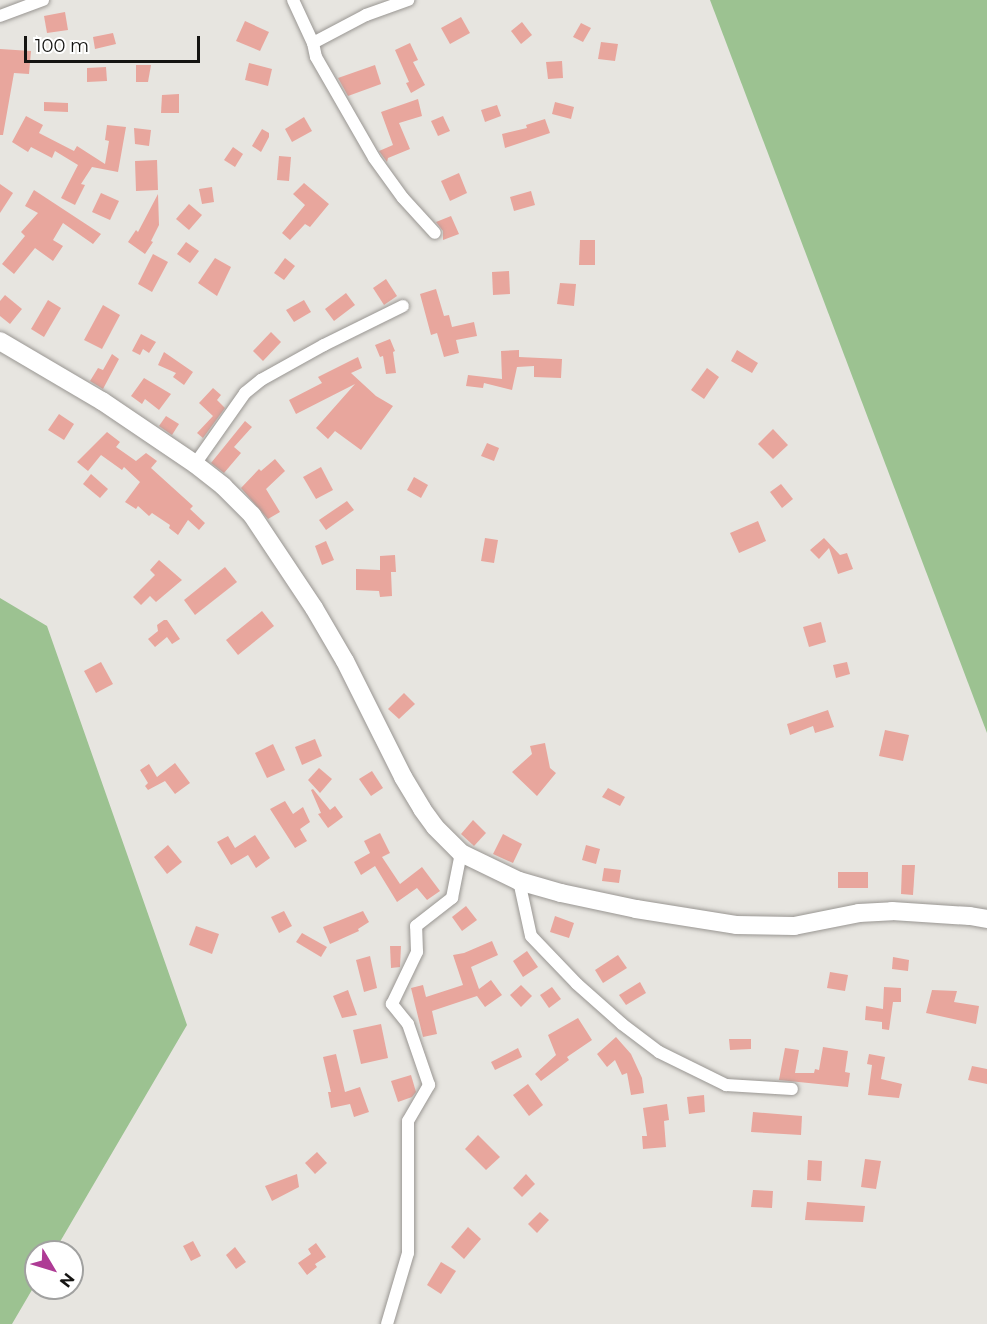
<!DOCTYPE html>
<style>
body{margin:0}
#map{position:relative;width:987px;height:1324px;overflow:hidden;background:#e7e5e0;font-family:Montserrat,sans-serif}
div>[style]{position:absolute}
.forest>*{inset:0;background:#9cc291}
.building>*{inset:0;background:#e8a69d}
.roads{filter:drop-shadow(0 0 2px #999692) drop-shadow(0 0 2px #999692)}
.minor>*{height:12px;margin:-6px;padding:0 6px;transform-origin:6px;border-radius:6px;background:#fff}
.secondary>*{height:18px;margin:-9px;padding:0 9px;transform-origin:9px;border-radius:9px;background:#fff}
span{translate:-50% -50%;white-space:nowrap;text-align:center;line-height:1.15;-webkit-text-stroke:5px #fff;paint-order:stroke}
.north{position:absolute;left:24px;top:1240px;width:60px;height:60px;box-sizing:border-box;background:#fff;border:2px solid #a1a1a0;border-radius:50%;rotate:128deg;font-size:16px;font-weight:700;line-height:24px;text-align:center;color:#151412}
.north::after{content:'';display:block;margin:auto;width:21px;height:27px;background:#ae3b95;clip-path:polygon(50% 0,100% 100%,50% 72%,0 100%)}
.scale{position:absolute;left:24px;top:36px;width:176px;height:27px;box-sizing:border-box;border:3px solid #151412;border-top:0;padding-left:8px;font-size:18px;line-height:21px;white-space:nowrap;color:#151412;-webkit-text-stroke:4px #fff;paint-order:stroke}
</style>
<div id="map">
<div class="forest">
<div style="clip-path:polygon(710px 0,987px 0,987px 733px)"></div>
<div style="clip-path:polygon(0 598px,47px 626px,187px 1025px,54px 1252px,36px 1252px,36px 1283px,12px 1324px,0 1324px)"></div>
</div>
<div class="building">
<div style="clip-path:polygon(65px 12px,68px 30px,47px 33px,44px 16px)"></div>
<div style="clip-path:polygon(461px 17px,470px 33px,450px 44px,441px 28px)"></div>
<div style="clip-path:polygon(245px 21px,269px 32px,260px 51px,236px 41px)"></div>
<div style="clip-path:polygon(522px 22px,532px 35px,521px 44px,511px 31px)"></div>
<div style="clip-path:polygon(581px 23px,591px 28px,583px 42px,573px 37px)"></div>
<div style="clip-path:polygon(113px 33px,116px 44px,95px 49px,93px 37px)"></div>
<div style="clip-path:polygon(601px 42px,618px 44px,615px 61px,598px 59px)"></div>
<div style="clip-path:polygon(410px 43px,418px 60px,413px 62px,425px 85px,411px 93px,406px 83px,409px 82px,395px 50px)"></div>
<div style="clip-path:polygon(0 49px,31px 51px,29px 74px,14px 73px,3px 135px,0 135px)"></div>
<div style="clip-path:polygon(562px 61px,563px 78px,548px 79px,546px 62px)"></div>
<div style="clip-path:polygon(249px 63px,272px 69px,268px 86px,245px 80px)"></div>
<div style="clip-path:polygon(136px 65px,151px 65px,148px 82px,136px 82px)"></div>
<div style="clip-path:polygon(375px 65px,381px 84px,348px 96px,338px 78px)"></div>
<div style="clip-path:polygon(106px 67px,107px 81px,87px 82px,87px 68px)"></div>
<div style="clip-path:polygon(179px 94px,179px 113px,161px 113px,162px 95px)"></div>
<div style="clip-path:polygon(418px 99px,422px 116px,399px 123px,410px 149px,388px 158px,387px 162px,379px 151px,393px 145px,381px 112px)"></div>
<div style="clip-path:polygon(44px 102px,68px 103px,68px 112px,44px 111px)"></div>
<div style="clip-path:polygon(555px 102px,574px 107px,571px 119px,552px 114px)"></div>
<div style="clip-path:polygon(497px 105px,501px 116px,485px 122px,481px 110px)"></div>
<div style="clip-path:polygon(26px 116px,43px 125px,39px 133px,74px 151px,77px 146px,105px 164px,109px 141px,105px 140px,107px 125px,126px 127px,118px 172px,92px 167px,81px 184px,85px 185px,75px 205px,61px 198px,78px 165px,55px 151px,52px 158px,31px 147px,28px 152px,12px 142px)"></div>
<div style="clip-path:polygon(443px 116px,450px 131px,438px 136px,431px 121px)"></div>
<div style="clip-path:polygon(304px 117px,312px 131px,292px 142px,285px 129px)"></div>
<div style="clip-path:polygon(545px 119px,550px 133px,505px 148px,502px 134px,527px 128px,526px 125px)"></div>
<div style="clip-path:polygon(134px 128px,151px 130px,149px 146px,135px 144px)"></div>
<div style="clip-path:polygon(262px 129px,269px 133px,269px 137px,261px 152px,252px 146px)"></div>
<div style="clip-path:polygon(233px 147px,243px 154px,235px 167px,224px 160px)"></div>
<div style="clip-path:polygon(279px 156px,291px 157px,289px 181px,277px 180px)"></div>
<div style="clip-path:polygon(157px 160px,158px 190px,136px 191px,135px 161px)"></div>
<div style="clip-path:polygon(459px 173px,467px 193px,450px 201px,441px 181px)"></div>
<div style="clip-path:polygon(304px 183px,329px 204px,310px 227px,305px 224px,290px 240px,282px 233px,305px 205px,293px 194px)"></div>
<div style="clip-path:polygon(0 184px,13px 193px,0 213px)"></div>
<div style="clip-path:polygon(212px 187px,214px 202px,202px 204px,199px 189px)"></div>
<div style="clip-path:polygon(34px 190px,101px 234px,93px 244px,63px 223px,53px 240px,63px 246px,53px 261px,35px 248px,14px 274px,2px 264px,25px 236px,21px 232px,38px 213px,25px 206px)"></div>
<div style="clip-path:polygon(531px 191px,535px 205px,514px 211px,510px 197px)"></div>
<div style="clip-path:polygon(101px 193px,119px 201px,110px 220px,92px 212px)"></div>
<div style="clip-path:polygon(158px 194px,159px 225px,151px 241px,153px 242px,145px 254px,128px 242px,136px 230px,138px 232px)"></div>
<div style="clip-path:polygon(189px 204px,202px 215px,189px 230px,176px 219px)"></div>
<div style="clip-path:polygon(451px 216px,459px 234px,443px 240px,443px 231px,436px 222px)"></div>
<div style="clip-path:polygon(580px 240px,595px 240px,595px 265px,579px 265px)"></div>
<div style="clip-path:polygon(186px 242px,199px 251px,190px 263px,177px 254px)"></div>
<div style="clip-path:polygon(153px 254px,168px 262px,152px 292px,138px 284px)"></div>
<div style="clip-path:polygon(215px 258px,231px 267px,217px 296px,198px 283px)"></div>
<div style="clip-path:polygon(285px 258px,295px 266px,284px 280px,274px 273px)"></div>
<div style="clip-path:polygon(509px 271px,510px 294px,493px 295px,492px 272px)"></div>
<div style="clip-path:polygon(386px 279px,397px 296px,384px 305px,373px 288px)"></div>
<div style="clip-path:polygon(560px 283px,576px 284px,574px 306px,557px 304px)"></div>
<div style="clip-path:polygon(436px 289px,444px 316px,449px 315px,452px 327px,474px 322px,477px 336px,456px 340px,459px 353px,444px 357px,437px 333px,431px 335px,420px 294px)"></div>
<div style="clip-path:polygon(346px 293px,355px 305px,334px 321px,325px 309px)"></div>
<div style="clip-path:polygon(5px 295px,22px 309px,10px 324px,0 316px,0 301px)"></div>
<div style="clip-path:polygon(48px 300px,61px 308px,44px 337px,31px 329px)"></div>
<div style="clip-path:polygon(304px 300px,311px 312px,294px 322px,286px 310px)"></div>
<div style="clip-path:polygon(103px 305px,120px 315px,102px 349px,84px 340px)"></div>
<div style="clip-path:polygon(271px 332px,281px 342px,263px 361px,253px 351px)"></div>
<div style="clip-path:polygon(141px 334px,156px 342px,149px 353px,143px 349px,140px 355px,132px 351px)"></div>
<div style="clip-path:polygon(390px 339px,395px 351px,393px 352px,396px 373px,386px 374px,383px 356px,380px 357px,375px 345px)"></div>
<div style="clip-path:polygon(519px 350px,519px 357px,562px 359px,561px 378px,534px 377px,534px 366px,517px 367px,512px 390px,484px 383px,483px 388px,466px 386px,468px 375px,502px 379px,501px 351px)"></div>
<div style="clip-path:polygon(737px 350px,758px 363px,752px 373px,731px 361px)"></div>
<div style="clip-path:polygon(164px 352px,193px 372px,184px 385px,173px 377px,176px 373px,158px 365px)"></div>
<div style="clip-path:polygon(112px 354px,119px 359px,103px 389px,90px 381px,98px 368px,103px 370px)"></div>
<div style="clip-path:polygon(358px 357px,362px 368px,351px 373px,376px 396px,393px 406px,361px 450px,335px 431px,328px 439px,316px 428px,355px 384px,296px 414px,289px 400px,322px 383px,318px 377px)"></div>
<div style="clip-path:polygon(707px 368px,719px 377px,704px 399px,691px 390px)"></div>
<div style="clip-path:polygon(144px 378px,171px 394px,159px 410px,145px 399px,142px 404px,131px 396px)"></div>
<div style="clip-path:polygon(213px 388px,221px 395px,217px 400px,225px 408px,203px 438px,197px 433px,213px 416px,199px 403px)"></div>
<div style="clip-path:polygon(59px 414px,74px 424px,64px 440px,48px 430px)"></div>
<div style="clip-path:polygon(166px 416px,179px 424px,172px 435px,159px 426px)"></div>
<div style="clip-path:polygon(245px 421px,252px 427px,234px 447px,241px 453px,224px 473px,211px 463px)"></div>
<div style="clip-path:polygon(773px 429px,788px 445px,773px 459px,758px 444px)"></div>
<div style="clip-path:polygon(107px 432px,120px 442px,116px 447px,136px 461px,146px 453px,157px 461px,151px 468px,193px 506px,190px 509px,205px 523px,199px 530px,188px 520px,178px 535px,169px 528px,170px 525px,152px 513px,149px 516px,138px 506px,136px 509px,125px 502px,140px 482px,124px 467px,122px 470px,101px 455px,88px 471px,77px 462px)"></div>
<div style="clip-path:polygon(487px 443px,499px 448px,494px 461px,481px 456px)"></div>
<div style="clip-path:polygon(275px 459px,285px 471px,266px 489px,280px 512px,268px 519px,241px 488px,259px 469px,261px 471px)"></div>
<div style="clip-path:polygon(321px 467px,333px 490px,316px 499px,303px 477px)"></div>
<div style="clip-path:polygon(91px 474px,108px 489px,100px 498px,83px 484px)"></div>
<div style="clip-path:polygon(414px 477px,428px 485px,421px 498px,407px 490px)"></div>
<div style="clip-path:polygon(781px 484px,793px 499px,782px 508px,770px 492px)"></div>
<div style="clip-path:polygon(347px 501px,354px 510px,326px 530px,319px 520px)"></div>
<div style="clip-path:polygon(758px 521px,766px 541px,739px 553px,730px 533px)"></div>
<div style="clip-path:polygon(485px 538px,498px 540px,494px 563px,481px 561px)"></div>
<div style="clip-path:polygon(824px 538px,840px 555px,847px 553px,853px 569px,838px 574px,829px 548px,819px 559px,810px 550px)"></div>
<div style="clip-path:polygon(326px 541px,334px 560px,322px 565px,315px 546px)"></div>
<div style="clip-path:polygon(395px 555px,396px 572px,391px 572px,392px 596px,380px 597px,379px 591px,356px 590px,356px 569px,380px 570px,380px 556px)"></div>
<div style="clip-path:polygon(159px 560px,182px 580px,156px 602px,150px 596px,141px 605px,133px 597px,155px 575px,150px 570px)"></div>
<div style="clip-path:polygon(225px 567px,237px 582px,195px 615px,184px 600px)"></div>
<div style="clip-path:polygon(262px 611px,274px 626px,238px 655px,226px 640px)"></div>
<div style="clip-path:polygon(164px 620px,167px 620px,180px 639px,172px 644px,167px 637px,155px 647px,148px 639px,158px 631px,157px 625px)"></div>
<div style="clip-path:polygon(821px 622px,826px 642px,809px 647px,803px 627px)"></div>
<div style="clip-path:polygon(101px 662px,113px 684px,96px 693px,84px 671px)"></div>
<div style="clip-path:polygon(847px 662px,850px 674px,836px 678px,833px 665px)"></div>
<div style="clip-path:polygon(404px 693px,415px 704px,399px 719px,388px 709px)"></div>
<div style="clip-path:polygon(828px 710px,834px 727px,815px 733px,813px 726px,790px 735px,787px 724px)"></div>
<div style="clip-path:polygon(885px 730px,909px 735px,903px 761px,879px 756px)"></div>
<div style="clip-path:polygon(315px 739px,322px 756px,302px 765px,295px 747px)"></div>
<div style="clip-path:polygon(545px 743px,550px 768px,556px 773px,537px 796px,512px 772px,532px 754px,530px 746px)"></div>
<div style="clip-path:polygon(273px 744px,285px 770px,267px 778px,255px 753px)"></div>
<div style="clip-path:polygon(175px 763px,190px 783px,175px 794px,165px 781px,148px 790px,145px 786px,148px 783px,140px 770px,149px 764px,157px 777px)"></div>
<div style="clip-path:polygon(319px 768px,332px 779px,320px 793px,308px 780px)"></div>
<div style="clip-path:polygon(372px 771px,383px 788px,371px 796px,359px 779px)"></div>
<div style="clip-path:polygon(608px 788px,625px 797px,620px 806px,602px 797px)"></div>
<div style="clip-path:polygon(313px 789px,330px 810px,335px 806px,343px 817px,328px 828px,318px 814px,321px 813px,311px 790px)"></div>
<div style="clip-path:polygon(285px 801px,293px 814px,303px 807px,310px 822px,300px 829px,307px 841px,295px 848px,270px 809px)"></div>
<div style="clip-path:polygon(473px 820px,486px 833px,474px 846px,461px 834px)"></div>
<div style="clip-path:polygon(380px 833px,390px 853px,382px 857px,400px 884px,422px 867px,440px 891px,427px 900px,417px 888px,397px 902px,375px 866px,361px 875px,354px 862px,370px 853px,364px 841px)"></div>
<div style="clip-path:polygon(503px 834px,522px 844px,513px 863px,493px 854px)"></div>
<div style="clip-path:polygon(255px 835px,270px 858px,256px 868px,248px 855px,231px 865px,217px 842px,228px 836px,235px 848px)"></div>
<div style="clip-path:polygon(168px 845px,182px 862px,167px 874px,154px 857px)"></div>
<div style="clip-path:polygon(586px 845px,600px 849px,596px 864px,582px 860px)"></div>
<div style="clip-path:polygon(902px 865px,915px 865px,913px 895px,901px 894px)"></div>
<div style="clip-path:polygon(604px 868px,621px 870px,619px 883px,602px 881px)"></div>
<div style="clip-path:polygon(838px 872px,868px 872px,868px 888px,838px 888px)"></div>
<div style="clip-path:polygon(466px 906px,477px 920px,462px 931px,452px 917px)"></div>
<div style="clip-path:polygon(284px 911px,292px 926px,279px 933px,271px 917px)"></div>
<div style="clip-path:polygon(363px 911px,369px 922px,358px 929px,359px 931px,330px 944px,323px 927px)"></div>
<div style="clip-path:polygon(555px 916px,574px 923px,569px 938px,550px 932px)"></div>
<div style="clip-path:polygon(196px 926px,219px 934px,212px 954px,189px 945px)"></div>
<div style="clip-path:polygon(302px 933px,327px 947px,321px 957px,296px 942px)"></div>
<div style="clip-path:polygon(492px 941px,498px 955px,471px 967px,479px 989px,491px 980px,502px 995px,485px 1007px,477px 996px,432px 1011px,437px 1034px,423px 1037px,411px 988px,423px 985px,426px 997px,463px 985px,453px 955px,464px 953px)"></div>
<div style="clip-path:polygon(390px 946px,401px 946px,400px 967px,391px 968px)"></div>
<div style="clip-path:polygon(527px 951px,538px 967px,523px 977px,513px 961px)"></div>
<div style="clip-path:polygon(618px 955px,627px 968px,603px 983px,595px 970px)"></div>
<div style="clip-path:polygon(370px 956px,377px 988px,364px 992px,356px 960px)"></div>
<div style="clip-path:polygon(893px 957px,909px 960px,908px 971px,892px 969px)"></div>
<div style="clip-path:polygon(830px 972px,848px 975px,845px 991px,827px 988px)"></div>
<div style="clip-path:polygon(640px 982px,646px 993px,626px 1005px,619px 995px)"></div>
<div style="clip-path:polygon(521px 985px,532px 996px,521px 1007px,510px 995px)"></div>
<div style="clip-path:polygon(552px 987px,561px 999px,549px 1008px,540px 995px)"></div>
<div style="clip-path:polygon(884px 987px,901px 988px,901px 1002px,893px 1002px,889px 1030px,882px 1029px,882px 1022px,865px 1020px,866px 1006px,883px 1009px)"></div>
<div style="clip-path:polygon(348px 990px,357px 1015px,342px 1018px,333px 996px)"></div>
<div style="clip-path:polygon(932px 990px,957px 991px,954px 1002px,979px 1006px,976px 1024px,926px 1013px)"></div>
<div style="clip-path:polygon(578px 1018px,592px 1040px,567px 1057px,569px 1060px,541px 1081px,535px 1074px,556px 1055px,548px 1035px)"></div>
<div style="clip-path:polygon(381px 1024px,388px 1058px,361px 1064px,353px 1030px)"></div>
<div style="clip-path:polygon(616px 1037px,631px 1054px,642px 1078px,644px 1093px,631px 1095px,627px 1073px,622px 1075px,615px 1060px,607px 1067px,597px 1054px)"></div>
<div style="clip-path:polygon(729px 1039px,751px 1039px,751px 1049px,730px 1050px)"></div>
<div style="clip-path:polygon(823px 1047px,848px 1051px,845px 1072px,850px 1073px,848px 1087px,779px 1080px,785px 1048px,799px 1050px,795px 1073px,814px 1073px,815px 1069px,819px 1070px)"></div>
<div style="clip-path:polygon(518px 1048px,522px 1057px,495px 1070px,491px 1062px)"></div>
<div style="clip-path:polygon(336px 1054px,345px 1092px,360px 1087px,369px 1112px,354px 1117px,350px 1104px,331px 1108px,328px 1092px,331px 1092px,323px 1057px)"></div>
<div style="clip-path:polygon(869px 1054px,885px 1057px,881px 1079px,902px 1084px,899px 1098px,868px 1095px,872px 1065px,867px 1064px)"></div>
<div style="clip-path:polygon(972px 1066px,987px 1069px,987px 1084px,968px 1080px)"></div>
<div style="clip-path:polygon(411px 1075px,416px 1092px,412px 1097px,398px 1102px,391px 1081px)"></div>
<div style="clip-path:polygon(528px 1084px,543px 1105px,529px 1116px,513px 1095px)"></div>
<div style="clip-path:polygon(704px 1095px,705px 1112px,689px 1114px,687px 1097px)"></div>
<div style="clip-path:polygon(667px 1104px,669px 1120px,664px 1121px,666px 1147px,643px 1149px,642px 1136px,647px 1136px,643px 1108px)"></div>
<div style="clip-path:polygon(753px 1112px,802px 1116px,801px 1135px,751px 1132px)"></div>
<div style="clip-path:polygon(478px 1135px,500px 1157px,486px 1170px,465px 1149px)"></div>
<div style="clip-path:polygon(317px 1152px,327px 1163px,315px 1174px,305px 1163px)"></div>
<div style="clip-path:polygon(865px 1159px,881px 1161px,876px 1189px,861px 1187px)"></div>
<div style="clip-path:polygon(808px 1160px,822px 1161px,821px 1181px,807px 1180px)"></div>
<div style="clip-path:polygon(297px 1174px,299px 1187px,272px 1201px,265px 1186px)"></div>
<div style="clip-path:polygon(526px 1174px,535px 1184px,522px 1197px,513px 1188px)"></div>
<div style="clip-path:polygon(753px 1190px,773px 1191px,772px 1208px,751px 1207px)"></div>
<div style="clip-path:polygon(807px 1202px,865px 1206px,863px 1222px,805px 1220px)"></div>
<div style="clip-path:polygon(540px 1212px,549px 1220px,537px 1233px,528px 1224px)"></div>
<div style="clip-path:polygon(468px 1227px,481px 1239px,464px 1259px,451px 1247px)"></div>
<div style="clip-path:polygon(193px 1241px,201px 1256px,191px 1261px,183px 1246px)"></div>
<div style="clip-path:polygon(316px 1243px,326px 1257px,315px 1264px,317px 1267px,307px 1275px,298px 1263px,311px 1254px,308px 1249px)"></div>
<div style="clip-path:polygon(235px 1247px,246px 1262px,236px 1269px,226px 1255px)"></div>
<div style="clip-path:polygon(441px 1262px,456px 1271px,441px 1294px,427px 1285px)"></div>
</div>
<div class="roads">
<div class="minor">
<div style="left:293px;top:0;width:47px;rotate:65.1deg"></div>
<div style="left:313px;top:43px;width:14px;rotate:78deg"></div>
<div style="left:316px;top:57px;width:116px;rotate:60.1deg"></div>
<div style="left:374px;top:158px;width:49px;rotate:54.1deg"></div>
<div style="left:403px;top:198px;width:47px;rotate:47.6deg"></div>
<div style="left:0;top:16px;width:46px;rotate:-20.4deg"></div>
<div style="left:313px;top:43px;width:60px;rotate:-27.8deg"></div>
<div style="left:366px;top:15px;width:45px;rotate:-19.7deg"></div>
<div style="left:195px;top:464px;width:87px;rotate:-54.8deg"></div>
<div style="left:245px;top:393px;width:21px;rotate:-39deg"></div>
<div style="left:261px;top:380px;width:72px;rotate:-29.1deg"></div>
<div style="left:324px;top:345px;width:88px;rotate:-26.3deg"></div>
<div style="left:519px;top:881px;width:56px;rotate:77.7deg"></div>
<div style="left:531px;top:936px;width:66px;rotate:46.2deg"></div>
<div style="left:577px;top:984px;width:60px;rotate:41.6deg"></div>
<div style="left:622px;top:1024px;width:46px;rotate:37.1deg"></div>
<div style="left:659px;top:1052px;width:75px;rotate:26.2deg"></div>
<div style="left:726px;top:1085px;width:66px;rotate:3.5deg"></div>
<div style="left:387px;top:1324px;width:74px;rotate:-73.5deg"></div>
<div style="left:408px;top:1253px;width:132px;rotate:-90deg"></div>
<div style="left:408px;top:1121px;width:42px;rotate:-59.7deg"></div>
<div style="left:429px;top:1085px;width:65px;rotate:-109deg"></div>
<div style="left:408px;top:1024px;width:26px;rotate:-129deg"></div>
<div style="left:392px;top:1004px;width:58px;rotate:-64.3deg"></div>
<div style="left:417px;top:952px;width:26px;rotate:-92deg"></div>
<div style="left:416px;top:926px;width:46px;rotate:-37.9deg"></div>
<div style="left:452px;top:898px;width:46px;rotate:-78.7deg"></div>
</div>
<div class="secondary">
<div style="left:0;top:341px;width:118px;rotate:30.5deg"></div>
<div style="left:102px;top:401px;width:112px;rotate:34.1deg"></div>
<div style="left:195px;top:464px;width:36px;rotate:38deg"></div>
<div style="left:223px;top:486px;width:41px;rotate:45deg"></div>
<div style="left:252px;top:515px;width:112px;rotate:56.3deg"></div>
<div style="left:314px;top:608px;width:61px;rotate:59.7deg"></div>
<div style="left:345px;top:661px;width:130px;rotate:63.4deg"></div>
<div style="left:403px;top:777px;width:37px;rotate:59deg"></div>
<div style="left:422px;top:809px;width:22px;rotate:54deg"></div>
<div style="left:435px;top:827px;width:37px;rotate:45deg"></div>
<div style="left:461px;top:853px;width:64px;rotate:25.8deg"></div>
<div style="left:519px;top:881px;width:44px;rotate:15.9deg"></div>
<div style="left:561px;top:893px;width:77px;rotate:12deg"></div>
<div style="left:636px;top:909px;width:101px;rotate:9.1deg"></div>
<div style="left:736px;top:925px;width:58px;rotate:1deg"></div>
<div style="left:794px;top:926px;width:66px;rotate:-11.3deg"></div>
<div style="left:859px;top:913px;width:33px;rotate:-3deg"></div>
<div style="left:892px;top:911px;width:78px;rotate:3.7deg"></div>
<div style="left:970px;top:916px;width:17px;rotate:10deg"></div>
</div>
</div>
<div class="north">N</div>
<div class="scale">100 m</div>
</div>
